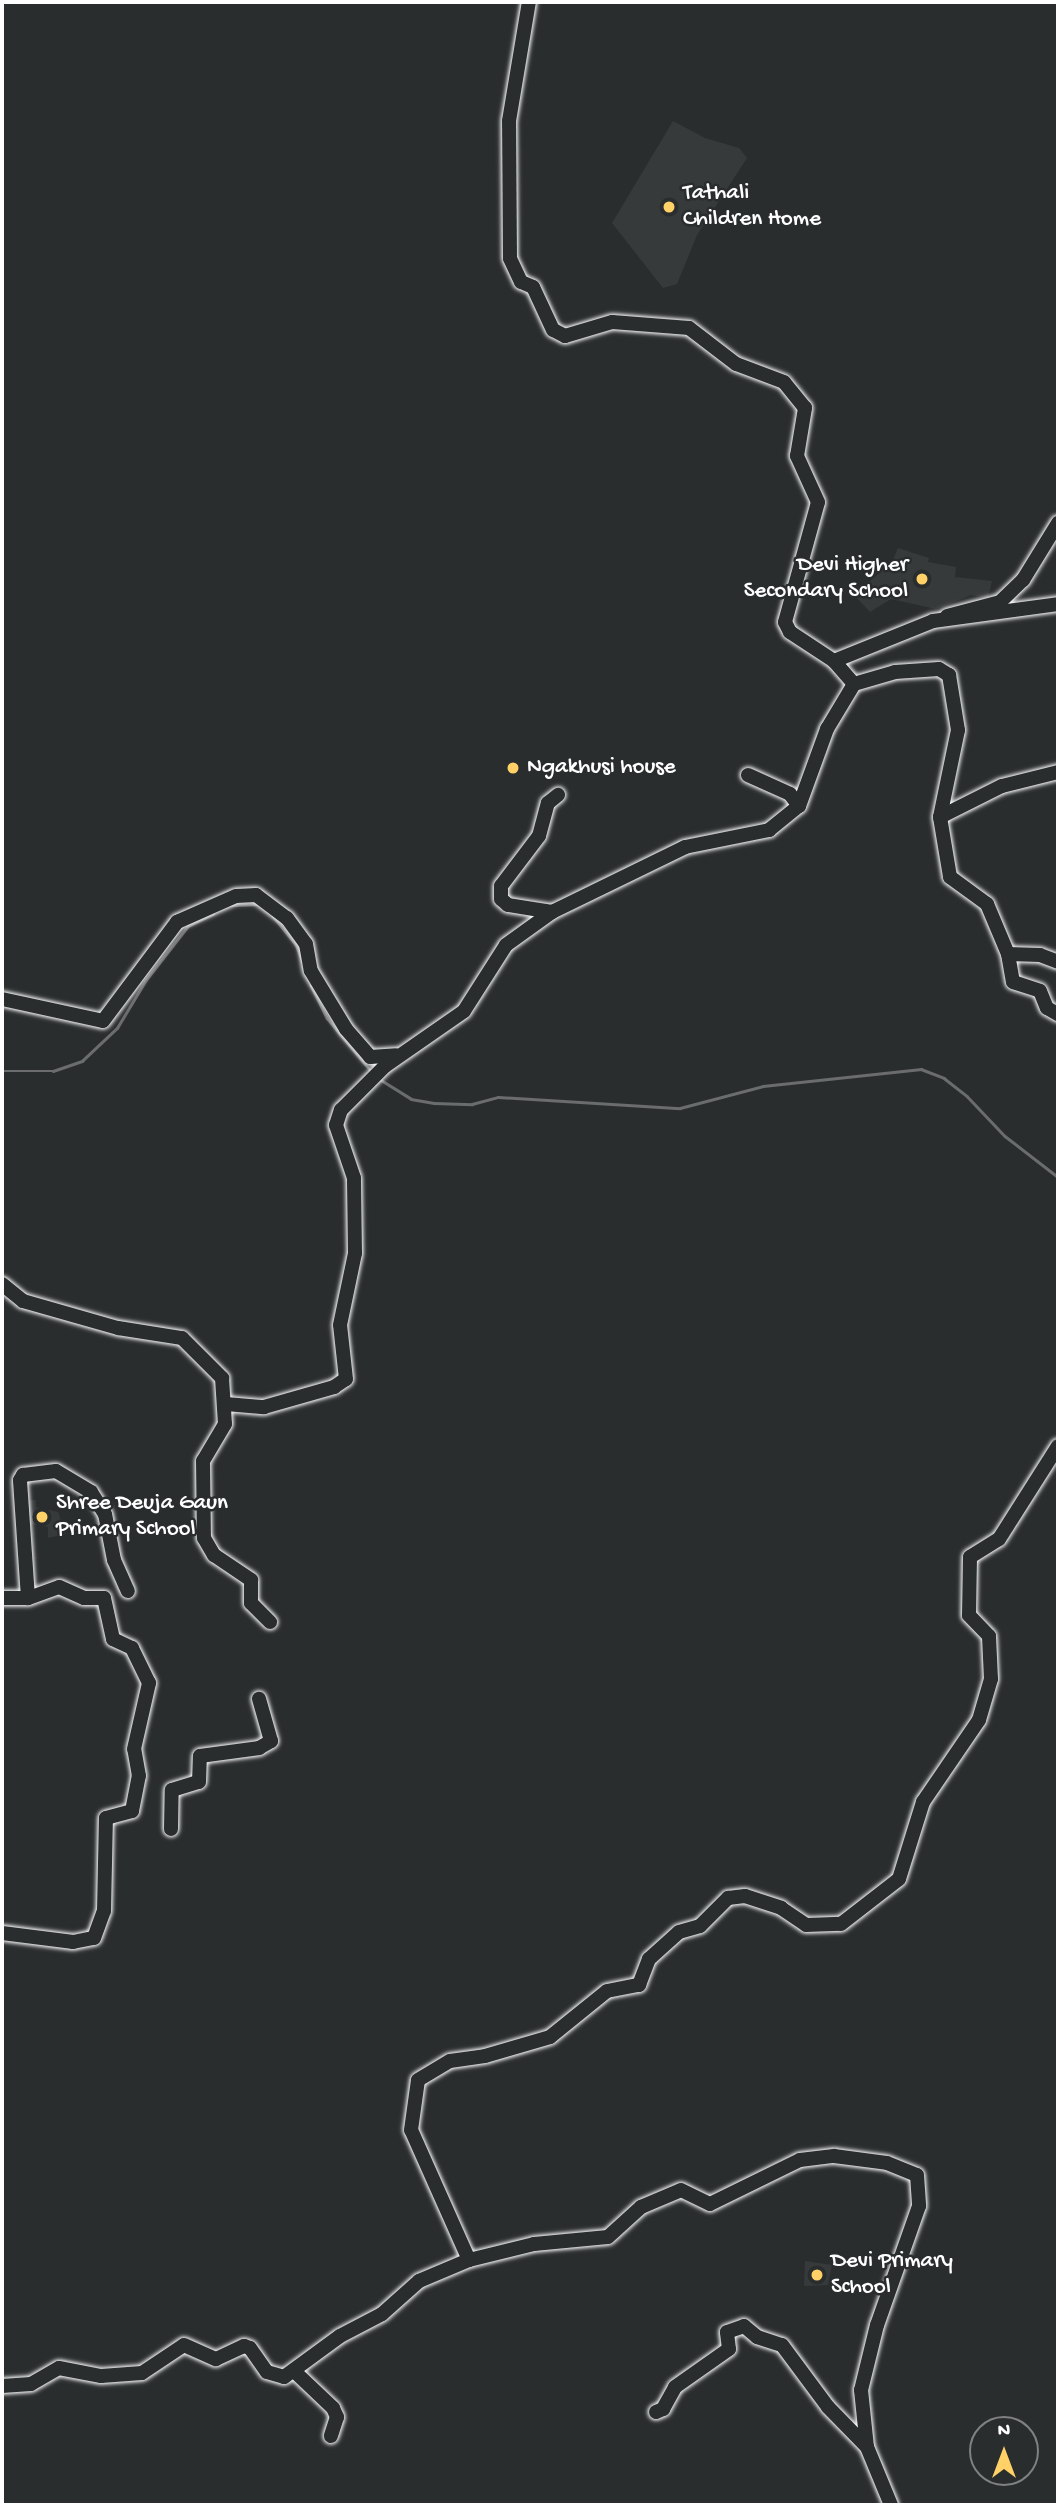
<!DOCTYPE html>
<style>
body{margin:0}
#map{position:relative;width:1060px;height:2507px;overflow:hidden;background:#2a2d2e;font-family:"Gochi Hand",sans-serif}
div>[style]{position:absolute}
.built>*{inset:0;background:#373a3b}
.stream>*{height:2.5px;margin:-1.25px;padding:0 1.25px;transform-origin:1.25px;border-radius:1.25px;background:#6a6c6d}
.roads{filter:drop-shadow(0 0 2px #fff) drop-shadow(0 0 2px #fff)}
.minor>*{height:14px;margin:-7px;padding:0 7px;transform-origin:7px;border-radius:7px;background:#2a2d2e}
.dots>*{width:19px;height:19px;translate:-50% -50%;box-sizing:border-box;border:4px solid #2a2d2e;border-radius:50%}
span{translate:-50% -50%;white-space:nowrap;text-align:center;line-height:1.15;-webkit-text-stroke:5px #2a2d2e;paint-order:stroke}
.poi-label{font-size:23px;color:#fff}
.left{translate:0 -50%;text-align:left}
.right{translate:-100% -50%;text-align:right}
.frame{position:absolute;inset:0;border:4px solid #fff;pointer-events:none}
.north{position:absolute;left:969px;top:2416px;width:70px;height:70px;box-sizing:border-box;background:#2a2d2e;border:2px solid #7f8182;border-radius:50%;rotate:0deg;font-size:19px;font-weight:700;line-height:28px;text-align:center;color:#fff}
.north::after{content:'';display:block;margin:auto;width:24px;height:32px;background:#ffd166;clip-path:polygon(50% 0,100% 100%,50% 72%,0 100%)}
</style>
<div id="map">
<div class="built">
<div style="clip-path:polygon(673px 121px,705px 138px,739px 148px,747px 158px,697px 235px,677px 284px,663px 288px,612px 223px)"></div>
<div style="clip-path:polygon(898px 548px,929px 558px,928px 562px,956px 567px,955px 577px,992px 581px,988px 598px,971px 595px,936px 609px,891px 599px,870px 612px,854px 595px,892px 562px)"></div>
<div style="clip-path:polygon(36px 1500px,36px 1507px,58px 1512px,66px 1534px,48px 1538px,48px 1527px,25px 1523px,24px 1501px)"></div>
<div style="clip-path:polygon(805px 2261px,832px 2265px,828px 2285px,804px 2286px)"></div>
</div>
<div class="stream">
<div style="left:231px;top:905px;width:25px;rotate:-2deg"></div>
<div style="left:273px;top:916px;width:36px;rotate:51deg"></div>
<div style="left:296px;top:944px;width:19px;rotate:69deg"></div>
<div style="left:311px;top:985px;width:37px;rotate:64deg"></div>
<div style="left:327px;top:1018px;width:69px;rotate:50.3deg"></div>
<div style="left:2px;top:1071px;width:51px"></div>
<div style="left:53px;top:1071px;width:31px;rotate:-19deg"></div>
<div style="left:82px;top:1061px;width:48px;rotate:-43.3deg"></div>
<div style="left:117px;top:1028px;width:56px;rotate:-58.9deg"></div>
<div style="left:146px;top:980px;width:68px;rotate:-52.1deg"></div>
<div style="left:188px;top:926px;width:28px;rotate:-26deg"></div>
<div style="left:378px;top:1078px;width:39px;rotate:32deg"></div>
<div style="left:411px;top:1099px;width:23px;rotate:10deg"></div>
<div style="left:434px;top:1103px;width:38px;rotate:2deg"></div>
<div style="left:472px;top:1104px;width:27px;rotate:-15deg"></div>
<div style="left:498px;top:1097px;width:182px;rotate:3.5deg"></div>
<div style="left:680px;top:1108px;width:86px;rotate:-14.8deg"></div>
<div style="left:763px;top:1086px;width:159px;rotate:-6.1deg"></div>
<div style="left:921px;top:1069px;width:25px;rotate:21deg"></div>
<div style="left:944px;top:1078px;width:29px;rotate:38deg"></div>
<div style="left:967px;top:1096px;width:55px;rotate:46.5deg"></div>
<div style="left:1005px;top:1136px;width:67px;rotate:37.7deg"></div>
</div>
<div class="roads">
<div class="minor">
<div style="left:947px;top:616px;width:55px;rotate:-14.8deg"></div>
<div style="left:1000px;top:602px;width:32px;rotate:-44deg"></div>
<div style="left:1023px;top:580px;width:67px;rotate:-58.4deg"></div>
<div style="left:834px;top:661px;width:107px;rotate:-22deg"></div>
<div style="left:933px;top:621px;width:126px;rotate:-7.7deg"></div>
<div style="left:854px;top:684px;width:43px;rotate:-16.3deg"></div>
<div style="left:895px;top:672px;width:44px;rotate:-3.9deg"></div>
<div style="left:939px;top:669px;width:12px;rotate:31deg"></div>
<div style="left:949px;top:675px;width:56px;rotate:80.7deg"></div>
<div style="left:958px;top:730px;width:89px;rotate:101.7deg"></div>
<div style="left:940px;top:817px;width:61px;rotate:80.5deg"></div>
<div style="left:950px;top:877px;width:46px;rotate:36.1deg"></div>
<div style="left:987px;top:904px;width:54px;rotate:67.2deg"></div>
<div style="left:1008px;top:954px;width:28px;rotate:80deg"></div>
<div style="left:1013px;top:982px;width:28px;rotate:18deg"></div>
<div style="left:1040px;top:991px;width:18px;rotate:68deg"></div>
<div style="left:1047px;top:1008px;width:13px;rotate:29deg"></div>
<div style="left:748px;top:775px;width:46px;rotate:24.3deg"></div>
<div style="left:790px;top:794px;width:15px;rotate:53deg"></div>
<div style="left:940px;top:817px;width:69px;rotate:-26.6deg"></div>
<div style="left:1002px;top:786px;width:58px;rotate:-14deg"></div>
<div style="left:552px;top:912px;width:45px;rotate:-171deg"></div>
<div style="left:508px;top:905px;width:9px;rotate:-139deg"></div>
<div style="left:501px;top:899px;width:13px;rotate:-90deg"></div>
<div style="left:501px;top:886px;width:63px;rotate:-52.8deg"></div>
<div style="left:539px;top:836px;width:34px;rotate:-75deg"></div>
<div style="left:548px;top:803px;width:13px;rotate:-39deg"></div>
<div style="left:1008px;top:954px;width:32px;rotate:2deg"></div>
<div style="left:1040px;top:955px;width:19px;rotate:21deg"></div>
<div style="left:2px;top:999px;width:103px;rotate:12.3deg"></div>
<div style="left:103px;top:1021px;width:124px;rotate:-53.2deg"></div>
<div style="left:177px;top:922px;width:64px;rotate:-23.8deg"></div>
<div style="left:236px;top:896px;width:20px;rotate:-3deg"></div>
<div style="left:256px;top:895px;width:39px;rotate:37deg"></div>
<div style="left:287px;top:918px;width:32px;rotate:54deg"></div>
<div style="left:306px;top:944px;width:27px;rotate:80deg"></div>
<div style="left:311px;top:971px;width:68px;rotate:58.9deg"></div>
<div style="left:346px;top:1029px;width:37px;rotate:49deg"></div>
<div style="left:370px;top:1057px;width:26px;rotate:-4deg"></div>
<div style="left:2px;top:1284px;width:27px;rotate:39deg"></div>
<div style="left:23px;top:1301px;width:99px;rotate:15.9deg"></div>
<div style="left:118px;top:1328px;width:65px;rotate:8.9deg"></div>
<div style="left:182px;top:1338px;width:57px;rotate:45deg"></div>
<div style="left:222px;top:1378px;width:46px;rotate:86.3deg"></div>
<div style="left:225px;top:1424px;width:43px;rotate:120.7deg"></div>
<div style="left:203px;top:1461px;width:77px;rotate:89.3deg"></div>
<div style="left:204px;top:1538px;width:20px;rotate:60deg"></div>
<div style="left:214px;top:1555px;width:45px;rotate:34deg"></div>
<div style="left:251px;top:1580px;width:23px;rotate:90deg"></div>
<div style="left:251px;top:1603px;width:27px;rotate:45deg"></div>
<div style="left:226px;top:1404px;width:38px;rotate:5deg"></div>
<div style="left:264px;top:1407px;width:73px;rotate:-15.9deg"></div>
<div style="left:334px;top:1387px;width:14px;rotate:-34deg"></div>
<div style="left:346px;top:1379px;width:54px;rotate:-96.3deg"></div>
<div style="left:340px;top:1325px;width:74px;rotate:-78.2deg"></div>
<div style="left:355px;top:1253px;width:75px;rotate:-90.8deg"></div>
<div style="left:354px;top:1178px;width:56px;rotate:-108.8deg"></div>
<div style="left:336px;top:1125px;width:16px;rotate:-72deg"></div>
<div style="left:341px;top:1110px;width:62px;rotate:-45deg"></div>
<div style="left:385px;top:1066px;width:96px;rotate:-34.8deg"></div>
<div style="left:464px;top:1011px;width:78px;rotate:-57.5deg"></div>
<div style="left:506px;top:945px;width:57px;rotate:-35.7deg"></div>
<div style="left:552px;top:912px;width:148px;rotate:-26deg"></div>
<div style="left:685px;top:847px;width:86px;rotate:-11.4deg"></div>
<div style="left:769px;top:830px;width:38px;rotate:-39deg"></div>
<div style="left:799px;top:806px;width:82px;rotate:-70deg"></div>
<div style="left:827px;top:729px;width:52px;rotate:-59deg"></div>
<div style="left:854px;top:684px;width:30px;rotate:-131deg"></div>
<div style="left:834px;top:661px;width:53px;rotate:-146.6deg"></div>
<div style="left:790px;top:632px;width:11px;rotate:-117deg"></div>
<div style="left:785px;top:622px;width:124px;rotate:-74.6deg"></div>
<div style="left:818px;top:502px;width:51px;rotate:-114.5deg"></div>
<div style="left:797px;top:456px;width:49px;rotate:-80.5deg"></div>
<div style="left:805px;top:408px;width:33px;rotate:-129deg"></div>
<div style="left:784px;top:382px;width:51px;rotate:-159.4deg"></div>
<div style="left:736px;top:364px;width:59px;rotate:-142.5deg"></div>
<div style="left:689px;top:328px;width:77px;rotate:-175.5deg"></div>
<div style="left:612px;top:322px;width:49px;rotate:163.4deg"></div>
<div style="left:565px;top:336px;width:13px;rotate:-153deg"></div>
<div style="left:553px;top:330px;width:47px;rotate:-114.9deg"></div>
<div style="left:533px;top:287px;width:13px;rotate:-157deg"></div>
<div style="left:521px;top:282px;width:26px;rotate:-115deg"></div>
<div style="left:510px;top:258px;width:137px;rotate:-90.4deg"></div>
<div style="left:509px;top:121px;width:121px;rotate:-80.5deg"></div>
<div style="left:2px;top:1598px;width:26px"></div>
<div style="left:28px;top:1598px;width:118px;rotate:-93.9deg"></div>
<div style="left:20px;top:1480px;width:6px;rotate:-59deg"></div>
<div style="left:23px;top:1475px;width:33px;rotate:-7deg"></div>
<div style="left:56px;top:1471px;width:41px;rotate:31deg"></div>
<div style="left:91px;top:1492px;width:26px;rotate:58deg"></div>
<div style="left:105px;top:1514px;width:47px;rotate:78.9deg"></div>
<div style="left:114px;top:1560px;width:34px;rotate:66deg"></div>
<div style="left:171px;top:1829px;width:39px;rotate:-89deg"></div>
<div style="left:172px;top:1790px;width:28px;rotate:-17deg"></div>
<div style="left:199px;top:1782px;width:26px;rotate:-88deg"></div>
<div style="left:200px;top:1756px;width:60px;rotate:-7.7deg"></div>
<div style="left:259px;top:1748px;width:14px;rotate:-30deg"></div>
<div style="left:271px;top:1741px;width:44px;rotate:-105.9deg"></div>
<div style="left:2px;top:1933px;width:72px;rotate:7.2deg"></div>
<div style="left:73px;top:1942px;width:21px;rotate:-11deg"></div>
<div style="left:94px;top:1938px;width:29px;rotate:-70deg"></div>
<div style="left:104px;top:1911px;width:93px;rotate:-88.8deg"></div>
<div style="left:106px;top:1818px;width:27px;rotate:-15deg"></div>
<div style="left:132px;top:1811px;width:36px;rotate:-79deg"></div>
<div style="left:139px;top:1776px;width:27px;rotate:-100deg"></div>
<div style="left:134px;top:1749px;width:68px;rotate:-77.2deg"></div>
<div style="left:149px;top:1683px;width:39px;rotate:-116deg"></div>
<div style="left:132px;top:1648px;width:21px;rotate:-155deg"></div>
<div style="left:113px;top:1639px;width:42px;rotate:-102.4deg"></div>
<div style="left:104px;top:1598px;width:20px;rotate:180deg"></div>
<div style="left:84px;top:1598px;width:27px;rotate:-156deg"></div>
<div style="left:59px;top:1587px;width:33px;rotate:160deg"></div>
<div style="left:469px;top:2260px;width:142px;rotate:-114deg"></div>
<div style="left:411px;top:2130px;width:50px;rotate:-82deg"></div>
<div style="left:418px;top:2080px;width:37px;rotate:-31deg"></div>
<div style="left:450px;top:2061px;width:35px;rotate:-8deg"></div>
<div style="left:485px;top:2056px;width:68px;rotate:-16.3deg"></div>
<div style="left:550px;top:2037px;width:73px;rotate:-38.9deg"></div>
<div style="left:607px;top:1991px;width:33px;rotate:-11deg"></div>
<div style="left:639px;top:1985px;width:28px;rotate:-69deg"></div>
<div style="left:649px;top:1959px;width:40px;rotate:-42deg"></div>
<div style="left:679px;top:1932px;width:22px;rotate:-16deg"></div>
<div style="left:700px;top:1926px;width:40px;rotate:-45deg"></div>
<div style="left:728px;top:1898px;width:17px;rotate:-7deg"></div>
<div style="left:745px;top:1896px;width:38px;rotate:18deg"></div>
<div style="left:781px;top:1908px;width:30px;rotate:34deg"></div>
<div style="left:806px;top:1925px;width:35px;rotate:-2deg"></div>
<div style="left:841px;top:1924px;width:73px;rotate:-37.8deg"></div>
<div style="left:899px;top:1879px;width:81px;rotate:-72.7deg"></div>
<div style="left:923px;top:1802px;width:99px;rotate:-55.7deg"></div>
<div style="left:979px;top:1720px;width:43px;rotate:-73.7deg"></div>
<div style="left:991px;top:1679px;width:43px;rotate:-92.7deg"></div>
<div style="left:989px;top:1636px;width:29px;rotate:-134deg"></div>
<div style="left:969px;top:1615px;width:58px;rotate:-89deg"></div>
<div style="left:970px;top:1557px;width:34px;rotate:-32deg"></div>
<div style="left:999px;top:1539px;width:110px;rotate:-57.6deg"></div>
<div style="left:294px;top:2371px;width:54px;rotate:43.5deg"></div>
<div style="left:333px;top:2408px;width:10px;rotate:66deg"></div>
<div style="left:337px;top:2417px;width:20px;rotate:108deg"></div>
<div style="left:2px;top:2386px;width:29px;rotate:-4deg"></div>
<div style="left:31px;top:2384px;width:32px;rotate:-30deg"></div>
<div style="left:59px;top:2368px;width:43px;rotate:10.8deg"></div>
<div style="left:101px;top:2376px;width:41px;rotate:-4.2deg"></div>
<div style="left:142px;top:2373px;width:50px;rotate:-33.7deg"></div>
<div style="left:184px;top:2345px;width:35px;rotate:24deg"></div>
<div style="left:216px;top:2359px;width:31px;rotate:-25deg"></div>
<div style="left:244px;top:2346px;width:6px;rotate:18deg"></div>
<div style="left:250px;top:2348px;width:29px;rotate:55deg"></div>
<div style="left:267px;top:2372px;width:18px;rotate:16deg"></div>
<div style="left:284px;top:2377px;width:69px;rotate:-36.2deg"></div>
<div style="left:340px;top:2336px;width:47px;rotate:-27.6deg"></div>
<div style="left:382px;top:2314px;width:50px;rotate:-41.7deg"></div>
<div style="left:419px;top:2281px;width:54px;rotate:-22.8deg"></div>
<div style="left:469px;top:2260px;width:67px;rotate:-13.8deg"></div>
<div style="left:534px;top:2244px;width:74px;rotate:-5.4deg"></div>
<div style="left:608px;top:2237px;width:45px;rotate:-42.3deg"></div>
<div style="left:641px;top:2207px;width:43px;rotate:-23deg"></div>
<div style="left:681px;top:2190px;width:32px;rotate:26deg"></div>
<div style="left:710px;top:2204px;width:100px;rotate:-26.1deg"></div>
<div style="left:800px;top:2160px;width:34px;rotate:-7deg"></div>
<div style="left:834px;top:2156px;width:53px;rotate:7.5deg"></div>
<div style="left:887px;top:2163px;width:32px;rotate:22deg"></div>
<div style="left:917px;top:2175px;width:31px;rotate:86deg"></div>
<div style="left:919px;top:2206px;width:126px;rotate:109.4deg"></div>
<div style="left:877px;top:2325px;width:67px;rotate:103.8deg"></div>
<div style="left:861px;top:2390px;width:57px;rotate:84deg"></div>
<div style="left:867px;top:2447px;width:63px;rotate:67.5deg"></div>
<div style="left:656px;top:2412px;width:8px;rotate:-23deg"></div>
<div style="left:663px;top:2409px;width:25px;rotate:-61deg"></div>
<div style="left:675px;top:2387px;width:66px;rotate:-35.1deg"></div>
<div style="left:729px;top:2349px;width:17px;rotate:-97deg"></div>
<div style="left:727px;top:2332px;width:18px;rotate:-19deg"></div>
<div style="left:744px;top:2326px;width:17px;rotate:40deg"></div>
<div style="left:757px;top:2337px;width:26px;rotate:18deg"></div>
<div style="left:782px;top:2345px;width:77px;rotate:53.4deg"></div>
<div style="left:828px;top:2407px;width:56px;rotate:45.7deg"></div>
</div>
</div>
<div class="dots">
<div style="left:669px;top:207px;background:#ffd166"></div>
<div style="left:922px;top:579px;background:#ffd166"></div>
<div style="left:513px;top:768px;background:#ffd166"></div>
<div style="left:42px;top:1517px;background:#ffd166"></div>
<div style="left:817px;top:2275px;background:#ffd166"></div>
</div>
<div class="poi-label">
<span class="left" style="left:683px;top:207px">Tathali<br>Children Home</span>
<span class="right" style="left:908px;top:579px">Devi Higher<br>Secondary School</span>
<span class="left" style="left:527px;top:768px">Ngakhusi house</span>
<span class="left" style="left:56px;top:1517px">Shree Deuja Gaun<br>Primary School</span>
<span class="left" style="left:831px;top:2275px">Devi Primary<br>School</span>
</div>
<div class="frame"></div>
<div class="north">N</div>
</div>
